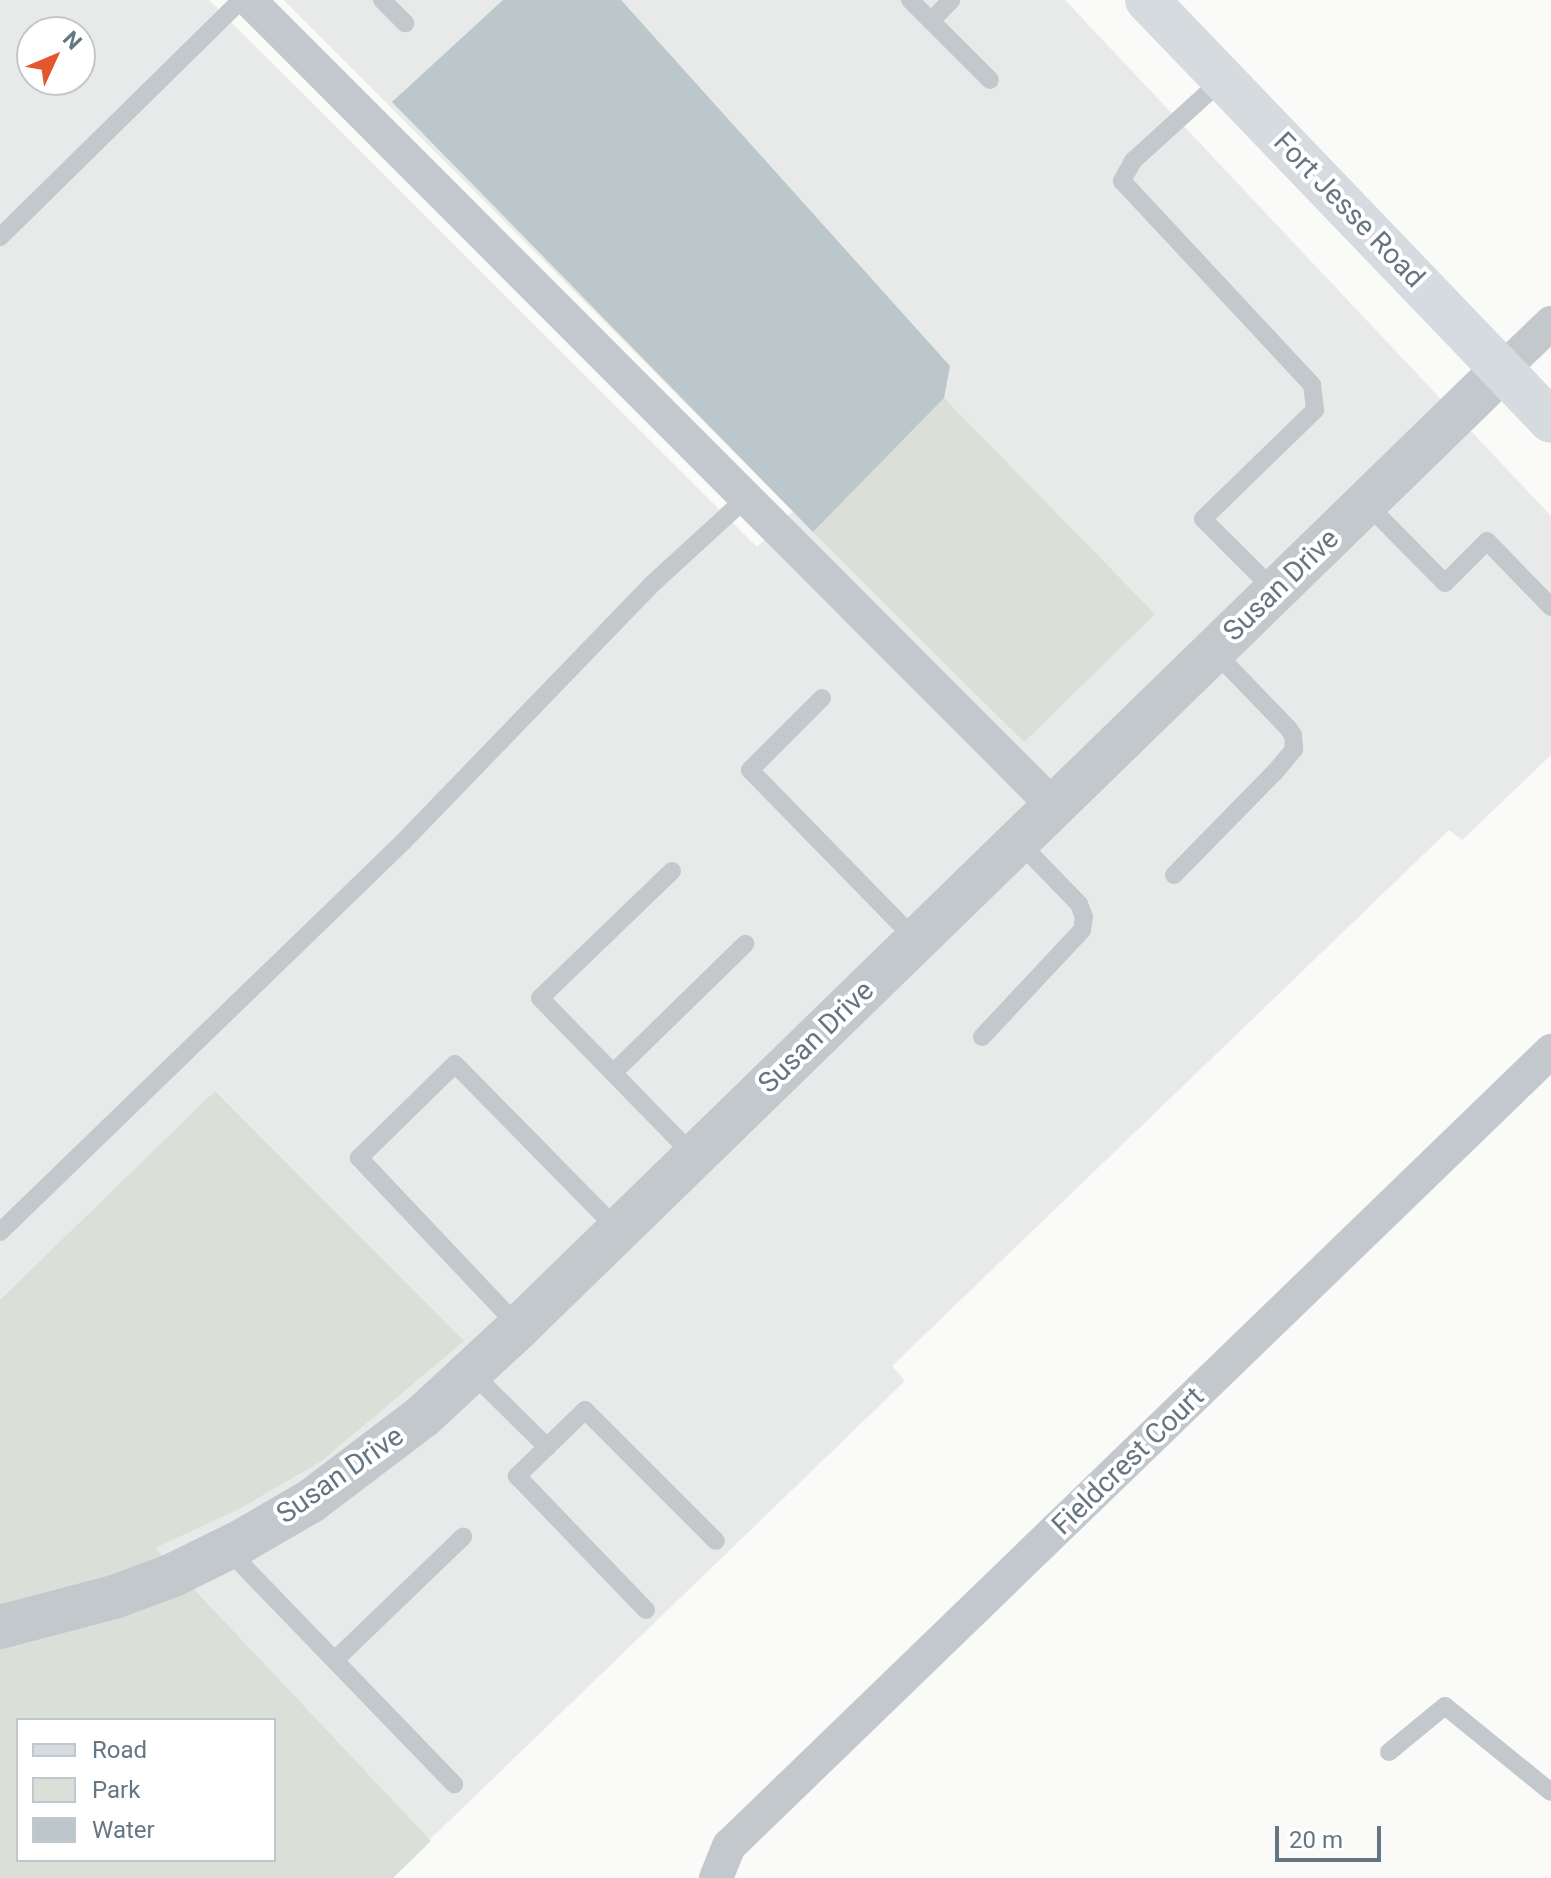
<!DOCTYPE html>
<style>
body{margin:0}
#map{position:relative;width:1551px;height:1878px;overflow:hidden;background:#fafaf8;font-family:Roboto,sans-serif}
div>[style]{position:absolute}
.built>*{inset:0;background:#e8e9e9}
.green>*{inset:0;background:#dadfd7}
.water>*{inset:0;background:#bbc7cb}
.service>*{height:18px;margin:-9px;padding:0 9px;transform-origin:9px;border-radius:9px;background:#c3c8cc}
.minor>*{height:34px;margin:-17px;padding:0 17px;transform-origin:17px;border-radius:17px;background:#c3c8cc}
.tertiary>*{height:44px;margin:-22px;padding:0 22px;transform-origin:22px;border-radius:22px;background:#c3c8cc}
.secondary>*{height:44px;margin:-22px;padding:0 22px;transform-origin:22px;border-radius:22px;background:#d6dbdf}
span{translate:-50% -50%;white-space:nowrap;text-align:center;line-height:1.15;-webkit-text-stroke:8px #fff;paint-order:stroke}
.street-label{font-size:28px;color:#657683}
.legend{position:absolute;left:16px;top:1718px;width:260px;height:144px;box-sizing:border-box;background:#fff;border:2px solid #c1c8cd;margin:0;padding:10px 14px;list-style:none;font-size:24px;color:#657683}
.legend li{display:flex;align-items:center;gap:16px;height:40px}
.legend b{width:40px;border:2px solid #c1c8cd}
.north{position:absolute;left:16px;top:16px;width:80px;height:80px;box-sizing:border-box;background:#fff;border:2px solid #c1c8cd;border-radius:50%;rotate:46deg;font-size:22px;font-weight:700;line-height:32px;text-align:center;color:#657683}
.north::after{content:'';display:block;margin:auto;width:28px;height:36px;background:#e4572e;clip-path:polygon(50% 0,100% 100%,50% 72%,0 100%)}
.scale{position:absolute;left:1275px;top:1826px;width:106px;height:36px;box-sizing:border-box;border:4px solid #657683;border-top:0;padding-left:10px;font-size:24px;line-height:28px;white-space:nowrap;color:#657683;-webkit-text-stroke:6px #fff;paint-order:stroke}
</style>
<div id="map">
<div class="built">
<div style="clip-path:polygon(evenodd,0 0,209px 0,757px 547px,793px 511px,284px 0,1065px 0,1551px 516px,1551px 755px,1462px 840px,1449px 830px,892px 1366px,905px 1381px,390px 1878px,0 1878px,0 0,32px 32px,80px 32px,80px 80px,32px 80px,32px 32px,0 0,18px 1720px,274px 1720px,274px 1860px,18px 1860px,18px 1720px)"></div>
</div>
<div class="green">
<div style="clip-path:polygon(944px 398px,1155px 614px,1024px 742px,813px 532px)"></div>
<div style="clip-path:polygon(evenodd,215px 1091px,464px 1341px,320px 1462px,239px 1509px,155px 1548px,431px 1841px,393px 1878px,0 1878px,0 1300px,215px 1091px,18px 1720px,274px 1720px,274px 1860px,18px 1860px,18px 1720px)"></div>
</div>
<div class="water">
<div style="clip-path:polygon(503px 0,621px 0,950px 366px,944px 398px,813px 532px,392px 102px)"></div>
</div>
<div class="service">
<div style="left:382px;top:0;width:33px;rotate:45deg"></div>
<div style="left:910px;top:0;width:113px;rotate:45deg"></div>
<div style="left:931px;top:21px;width:29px;rotate:-46deg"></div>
<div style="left:1223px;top:79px;width:122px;rotate:137.7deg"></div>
<div style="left:1133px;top:161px;width:23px;rotate:119deg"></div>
<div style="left:1122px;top:181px;width:279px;rotate:47deg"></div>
<div style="left:1312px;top:385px;width:25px;rotate:83deg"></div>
<div style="left:1315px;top:410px;width:156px;rotate:135.8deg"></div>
<div style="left:1203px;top:519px;width:102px;rotate:45deg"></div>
<div style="left:0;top:237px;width:338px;rotate:-44.5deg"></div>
<div style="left:1366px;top:503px;width:112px;rotate:45.4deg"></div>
<div style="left:1445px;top:583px;width:59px;rotate:-45deg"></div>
<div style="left:1487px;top:541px;width:92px;rotate:45.9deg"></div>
<div style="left:822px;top:698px;width:102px;rotate:135deg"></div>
<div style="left:750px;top:770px;width:238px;rotate:45.7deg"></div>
<div style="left:672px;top:871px;width:183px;rotate:136.1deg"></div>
<div style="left:540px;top:998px;width:221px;rotate:45.7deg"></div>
<div style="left:1174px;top:875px;width:144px;rotate:-45.6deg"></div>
<div style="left:1275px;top:772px;width:30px;rotate:-50deg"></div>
<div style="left:1294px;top:749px;width:14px;rotate:-94deg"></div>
<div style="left:1293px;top:735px;width:9px;rotate:-126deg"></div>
<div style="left:1288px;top:728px;width:107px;rotate:-133.9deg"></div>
<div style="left:982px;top:1037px;width:146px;rotate:-46.9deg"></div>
<div style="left:1082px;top:930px;width:13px;rotate:-81deg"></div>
<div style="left:1084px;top:917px;width:14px;rotate:-111deg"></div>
<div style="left:1079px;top:904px;width:88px;rotate:-134.1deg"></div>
<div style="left:613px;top:1073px;width:185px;rotate:-44.3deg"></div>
<div style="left:0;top:1232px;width:561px;rotate:-44.06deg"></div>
<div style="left:403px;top:842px;width:356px;rotate:-46deg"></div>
<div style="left:650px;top:586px;width:130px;rotate:-42.5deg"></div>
<div style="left:519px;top:1327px;width:233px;rotate:-133.4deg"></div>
<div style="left:359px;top:1158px;width:134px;rotate:-44.4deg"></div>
<div style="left:455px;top:1064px;width:233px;rotate:45.5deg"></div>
<div style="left:471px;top:1372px;width:107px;rotate:44.6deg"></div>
<div style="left:547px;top:1447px;width:53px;rotate:-44.2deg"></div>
<div style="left:585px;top:1410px;width:185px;rotate:45deg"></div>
<div style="left:547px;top:1447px;width:42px;rotate:136deg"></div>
<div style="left:517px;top:1476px;width:186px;rotate:46.1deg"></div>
<div style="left:227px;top:1549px;width:327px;rotate:46deg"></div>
<div style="left:335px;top:1660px;width:178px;rotate:-43.9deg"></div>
<div style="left:1389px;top:1752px;width:72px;rotate:-39.4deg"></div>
<div style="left:1445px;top:1706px;width:136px;rotate:39.1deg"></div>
</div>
<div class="minor">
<div style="left:249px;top:0;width:1139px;rotate:45.04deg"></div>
<div style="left:1502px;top:370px;width:68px;rotate:-43.8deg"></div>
<div style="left:716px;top:1878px;width:35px;rotate:-68deg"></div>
<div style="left:729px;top:1846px;width:1144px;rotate:-44.04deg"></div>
</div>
<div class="tertiary">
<div style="left:0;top:1627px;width:118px;rotate:-14.7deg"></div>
<div style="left:114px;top:1597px;width:63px;rotate:-20.4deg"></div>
<div style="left:173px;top:1575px;width:77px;rotate:-26.2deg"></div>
<div style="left:242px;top:1541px;width:80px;rotate:-30.1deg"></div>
<div style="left:311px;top:1501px;width:141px;rotate:-37.2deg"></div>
<div style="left:423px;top:1416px;width:131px;rotate:-42.8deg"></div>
<div style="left:519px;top:1327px;width:1372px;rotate:-44.23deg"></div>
</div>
<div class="secondary">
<div style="left:1147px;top:0;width:583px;rotate:46.18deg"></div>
</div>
<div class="street-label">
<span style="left:1349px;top:210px;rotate:46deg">Fort Jesse Road</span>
<span style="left:1281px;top:585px;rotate:-44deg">Susan Drive</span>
<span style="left:816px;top:1037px;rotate:-44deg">Susan Drive</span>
<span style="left:1128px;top:1461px;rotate:-44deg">Fieldcrest Court</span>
<span style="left:340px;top:1475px;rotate:-35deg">Susan Drive</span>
</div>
<ul class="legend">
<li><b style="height:10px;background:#d6dbdf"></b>Road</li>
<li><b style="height:22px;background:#dadfd7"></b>Park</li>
<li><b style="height:22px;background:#bbc7cb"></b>Water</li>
</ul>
<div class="north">N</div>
<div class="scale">20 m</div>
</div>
